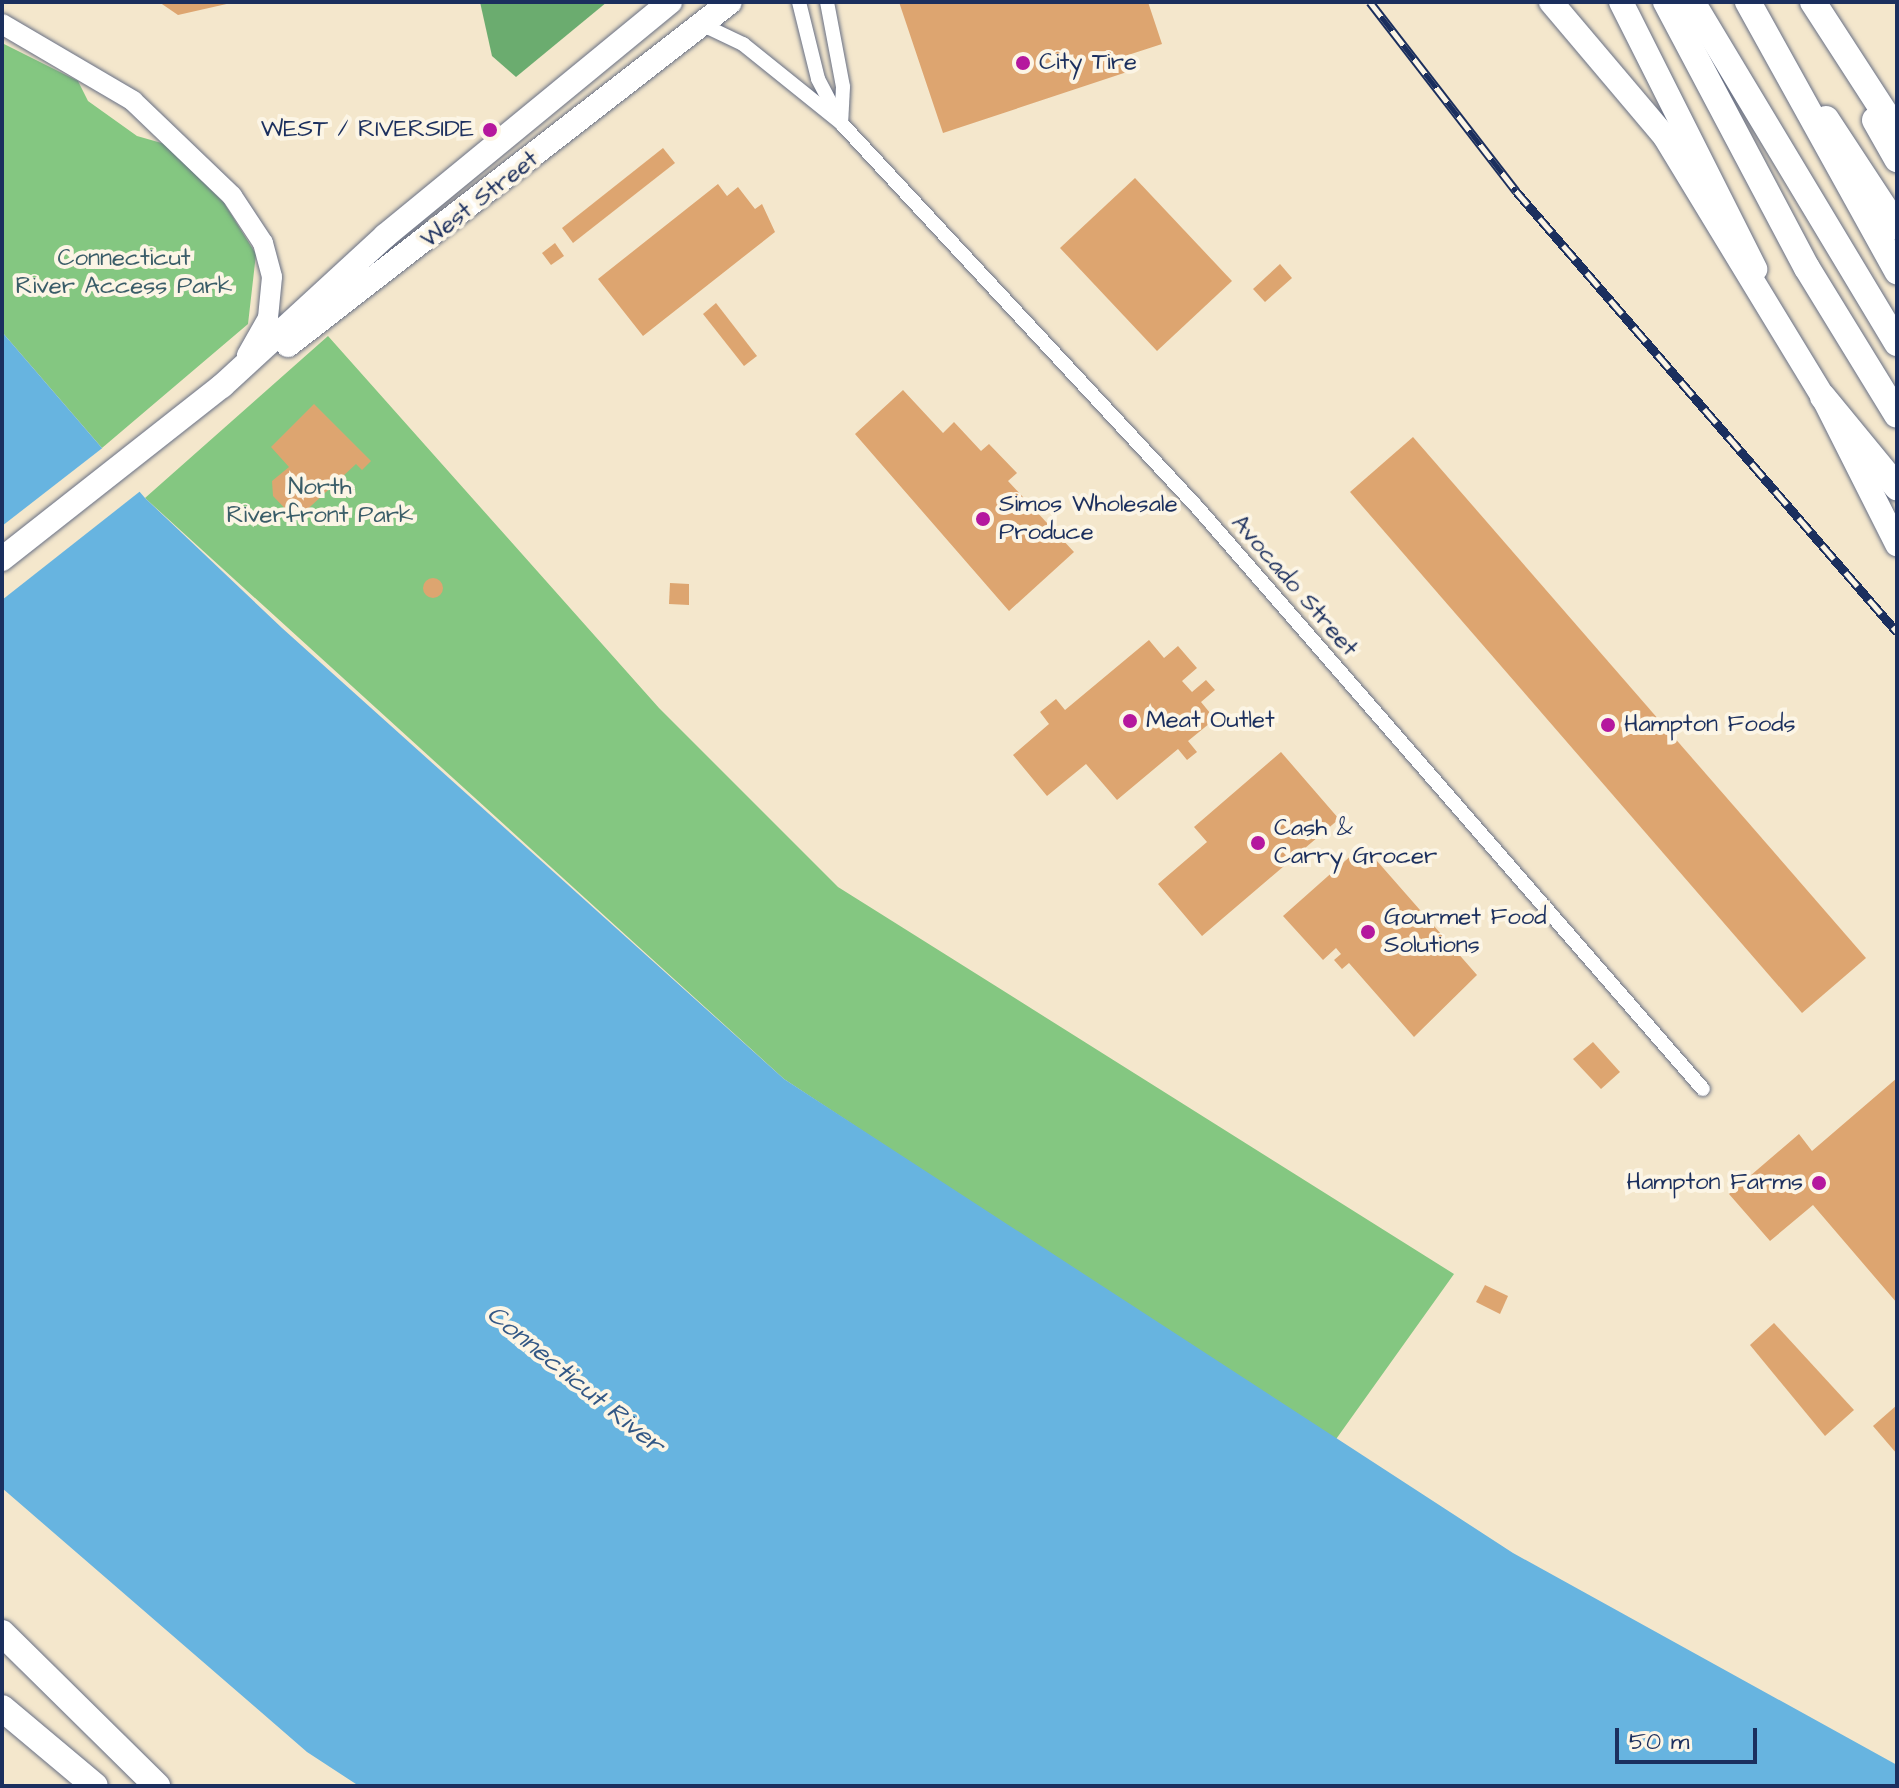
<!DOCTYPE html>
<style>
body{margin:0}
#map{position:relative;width:1899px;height:1788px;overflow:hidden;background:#f4e7cc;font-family:"Architects Daughter",sans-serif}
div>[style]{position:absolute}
.green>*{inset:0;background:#84c781}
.forest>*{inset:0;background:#6bac6f}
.water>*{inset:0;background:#67b4e0}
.pier>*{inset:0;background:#f4e7cc}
.building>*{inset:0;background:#dda570}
.round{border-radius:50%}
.roads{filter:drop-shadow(0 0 2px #676f84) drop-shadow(0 0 2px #676f84)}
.street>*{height:14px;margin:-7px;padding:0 7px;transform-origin:7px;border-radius:7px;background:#fff}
.secondary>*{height:20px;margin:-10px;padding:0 10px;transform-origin:10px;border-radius:10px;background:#fff}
.primary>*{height:24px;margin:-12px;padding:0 12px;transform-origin:12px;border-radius:12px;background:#fff}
.highway>*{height:26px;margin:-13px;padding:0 13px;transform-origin:13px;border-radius:13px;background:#fff}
.rail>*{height:9px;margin-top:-4.5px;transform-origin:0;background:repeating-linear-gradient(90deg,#fcf5e5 0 18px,#1b2f5e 0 36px);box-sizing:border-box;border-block:2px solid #1b2f5e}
.dots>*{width:22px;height:22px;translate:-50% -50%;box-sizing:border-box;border:4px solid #fcf5e5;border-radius:50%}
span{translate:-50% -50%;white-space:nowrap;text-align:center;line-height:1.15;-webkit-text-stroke:8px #fcf5e5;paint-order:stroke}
.poi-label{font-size:24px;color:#1b2f5e}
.left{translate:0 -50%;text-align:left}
.right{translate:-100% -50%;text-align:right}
.street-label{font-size:24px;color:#1b2f5e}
.park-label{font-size:24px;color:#3a5d68}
.water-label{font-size:26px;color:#325785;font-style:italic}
.frame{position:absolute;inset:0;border:4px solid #1b2f5e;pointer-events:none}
.scale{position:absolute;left:1615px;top:1728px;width:142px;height:36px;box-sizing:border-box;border:4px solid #1b2f5e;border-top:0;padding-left:10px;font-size:24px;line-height:28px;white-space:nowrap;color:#1b2f5e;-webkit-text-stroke:6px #fcf5e5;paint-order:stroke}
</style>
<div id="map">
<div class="green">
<div style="clip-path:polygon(2px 43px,78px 81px,88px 101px,137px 136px,165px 144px,224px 203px,256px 254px,248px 324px,102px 448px,2px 332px)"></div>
<div style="clip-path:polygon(328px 336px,659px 708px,838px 887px,1454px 1274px,1334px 1442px,784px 1079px,145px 498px)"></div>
</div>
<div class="forest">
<div style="clip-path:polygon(480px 2px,607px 2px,516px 77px,492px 56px)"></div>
</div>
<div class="water">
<div style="clip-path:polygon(2px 332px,145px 498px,282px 628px,784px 1079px,1513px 1553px,1897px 1765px,1897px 1786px,359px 1786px,307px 1752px,2px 1488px)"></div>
</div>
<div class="pier">
<div style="clip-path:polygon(105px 446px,143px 489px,2px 600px,2px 526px)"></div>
</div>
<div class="building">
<div style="clip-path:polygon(159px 2px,231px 2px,231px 3px,178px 15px)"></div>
<div style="clip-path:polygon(899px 2px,1148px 2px,1162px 44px,1125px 56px,1130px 71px,943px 133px)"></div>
<div style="clip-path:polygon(663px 148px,675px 163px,573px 243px,562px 228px)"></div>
<div style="clip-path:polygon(1135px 178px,1232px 281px,1157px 351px,1060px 248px)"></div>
<div style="clip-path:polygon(718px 184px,727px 196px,738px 187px,755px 209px,762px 204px,775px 232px,643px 336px,598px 279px)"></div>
<div style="clip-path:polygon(555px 243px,564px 256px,551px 265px,542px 253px)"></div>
<div style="clip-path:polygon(1280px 264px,1292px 278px,1265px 302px,1253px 289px)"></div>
<div style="clip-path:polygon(716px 303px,757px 356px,744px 366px,703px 314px)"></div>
<div style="clip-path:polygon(903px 390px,943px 433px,954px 422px,981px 451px,989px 444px,1017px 473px,1008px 481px,1074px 552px,1009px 611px,855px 434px)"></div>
<div style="clip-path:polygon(314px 404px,371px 461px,362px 470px,356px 464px,296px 520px,273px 496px,272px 481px,289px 467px,271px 447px)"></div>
<div style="clip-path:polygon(1413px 437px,1866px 958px,1802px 1013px,1350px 492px)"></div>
<div class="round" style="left:423px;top:578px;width:20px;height:20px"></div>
<div style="clip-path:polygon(670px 583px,689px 584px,689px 605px,669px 604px)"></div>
<div style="clip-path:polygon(1149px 640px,1164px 658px,1178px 646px,1197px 668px,1182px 681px,1192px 692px,1206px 680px,1215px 690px,1201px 702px,1215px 719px,1188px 741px,1197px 752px,1187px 760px,1178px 749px,1117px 800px,1086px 764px,1047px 796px,1013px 755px,1049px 724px,1040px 712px,1056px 699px,1065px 710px)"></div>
<div style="clip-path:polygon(1281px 752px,1339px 819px,1202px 936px,1158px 884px,1207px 842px,1194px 827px)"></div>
<div style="clip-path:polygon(1363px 845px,1477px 975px,1414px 1037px,1349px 963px,1342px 969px,1334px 960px,1341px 954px,1336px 948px,1323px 960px,1283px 916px)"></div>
<div style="clip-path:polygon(1593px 1042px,1620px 1072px,1601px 1089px,1573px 1059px)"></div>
<div style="clip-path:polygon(1897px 1078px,1897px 1303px,1813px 1205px,1770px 1241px,1729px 1194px,1799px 1134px,1812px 1151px)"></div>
<div style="clip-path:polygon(1485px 1285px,1508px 1296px,1500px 1314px,1476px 1302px)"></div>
<div style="clip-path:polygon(1774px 1323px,1854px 1410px,1825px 1436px,1750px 1345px)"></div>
<div style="clip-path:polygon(1897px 1405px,1897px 1454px,1873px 1426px)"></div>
</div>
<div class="roads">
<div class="street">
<div style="left:799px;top:2px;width:79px;rotate:76.1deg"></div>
<div style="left:818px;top:79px;width:50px;rotate:62.4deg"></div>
<div style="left:841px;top:123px;width:524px;rotate:47.17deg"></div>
<div style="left:1197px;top:507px;width:771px;rotate:49deg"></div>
<div style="left:827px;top:2px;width:86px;rotate:79.3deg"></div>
<div style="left:843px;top:87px;width:35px;rotate:93deg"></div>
<div style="left:701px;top:24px;width:47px;rotate:25.5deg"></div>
<div style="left:743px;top:44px;width:124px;rotate:38.8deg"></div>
</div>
<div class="secondary">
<div style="left:2px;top:24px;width:152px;rotate:30.4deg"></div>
<div style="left:133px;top:101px;width:137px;rotate:43.8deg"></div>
<div style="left:232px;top:196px;width:56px;rotate:56.6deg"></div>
<div style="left:263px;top:243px;width:35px;rotate:75deg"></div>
<div style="left:272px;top:277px;width:41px;rotate:95.6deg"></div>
<div style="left:268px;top:318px;width:43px;rotate:119.6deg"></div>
</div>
<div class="primary">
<div style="left:1551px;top:2px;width:177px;rotate:49.8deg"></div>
<div style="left:1665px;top:137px;width:304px;rotate:58.7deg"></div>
<div style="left:1823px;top:397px;width:165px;rotate:63.3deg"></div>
<div style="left:1621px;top:2px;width:299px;rotate:63.3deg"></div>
<div style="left:288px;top:345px;width:559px;rotate:-37.81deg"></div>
<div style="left:2px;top:559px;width:280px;rotate:-38.2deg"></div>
<div style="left:222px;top:386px;width:222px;rotate:-42.6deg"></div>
<div style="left:385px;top:236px;width:369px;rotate:-39.4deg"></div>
</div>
<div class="highway">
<div style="left:1666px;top:2px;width:301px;rotate:62.1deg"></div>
<div style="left:1807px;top:268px;width:172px;rotate:58.5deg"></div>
<div style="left:1692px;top:2px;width:398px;rotate:59deg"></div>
<div style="left:1748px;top:2px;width:308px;rotate:61deg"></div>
<div style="left:1813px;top:2px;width:155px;rotate:57.1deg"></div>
<div style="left:1826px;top:119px;width:129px;rotate:56.7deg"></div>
<div style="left:1875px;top:120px;width:45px;rotate:60.6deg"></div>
<div style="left:1823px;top:397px;width:117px;rotate:50.6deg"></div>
<div style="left:2px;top:1633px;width:218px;rotate:44.6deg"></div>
<div style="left:2px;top:1708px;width:121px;rotate:40deg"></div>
</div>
</div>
<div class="rail">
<div style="left:1370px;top:2px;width:239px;rotate:52.3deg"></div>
<div style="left:1516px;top:191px;width:583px;rotate:49.17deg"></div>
</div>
<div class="dots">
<div style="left:1023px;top:63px;background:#b5179e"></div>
<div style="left:490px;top:130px;background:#b5179e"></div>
<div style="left:983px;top:519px;background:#b5179e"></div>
<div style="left:1130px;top:721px;background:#b5179e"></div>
<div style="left:1608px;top:725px;background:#b5179e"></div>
<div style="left:1258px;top:843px;background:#b5179e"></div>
<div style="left:1368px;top:932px;background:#b5179e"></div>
<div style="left:1819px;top:1183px;background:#b5179e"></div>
</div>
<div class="poi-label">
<span class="left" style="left:1039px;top:63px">City Tire</span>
<span class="right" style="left:474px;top:130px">WEST / RIVERSIDE</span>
<span class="left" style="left:999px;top:519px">Simos Wholesale<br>Produce</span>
<span class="left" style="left:1146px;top:721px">Meat Outlet</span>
<span class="left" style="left:1624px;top:725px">Hampton Foods</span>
<span class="left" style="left:1274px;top:843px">Cash &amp;<br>Carry Grocer</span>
<span class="left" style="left:1384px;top:932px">Gourmet Food<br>Solutions</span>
<span class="right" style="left:1803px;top:1183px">Hampton Farms</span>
</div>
<div class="street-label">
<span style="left:480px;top:200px;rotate:-38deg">West Street</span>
<span style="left:1294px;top:586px;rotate:49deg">Avocado Street</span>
</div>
<div class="park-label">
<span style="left:124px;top:273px">Connecticut<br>River Access Park</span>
<span style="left:320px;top:502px">North<br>Riverfront Park</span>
</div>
<div class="water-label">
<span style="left:575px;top:1380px;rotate:39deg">Connecticut River</span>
</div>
<div class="frame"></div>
<div class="scale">50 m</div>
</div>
